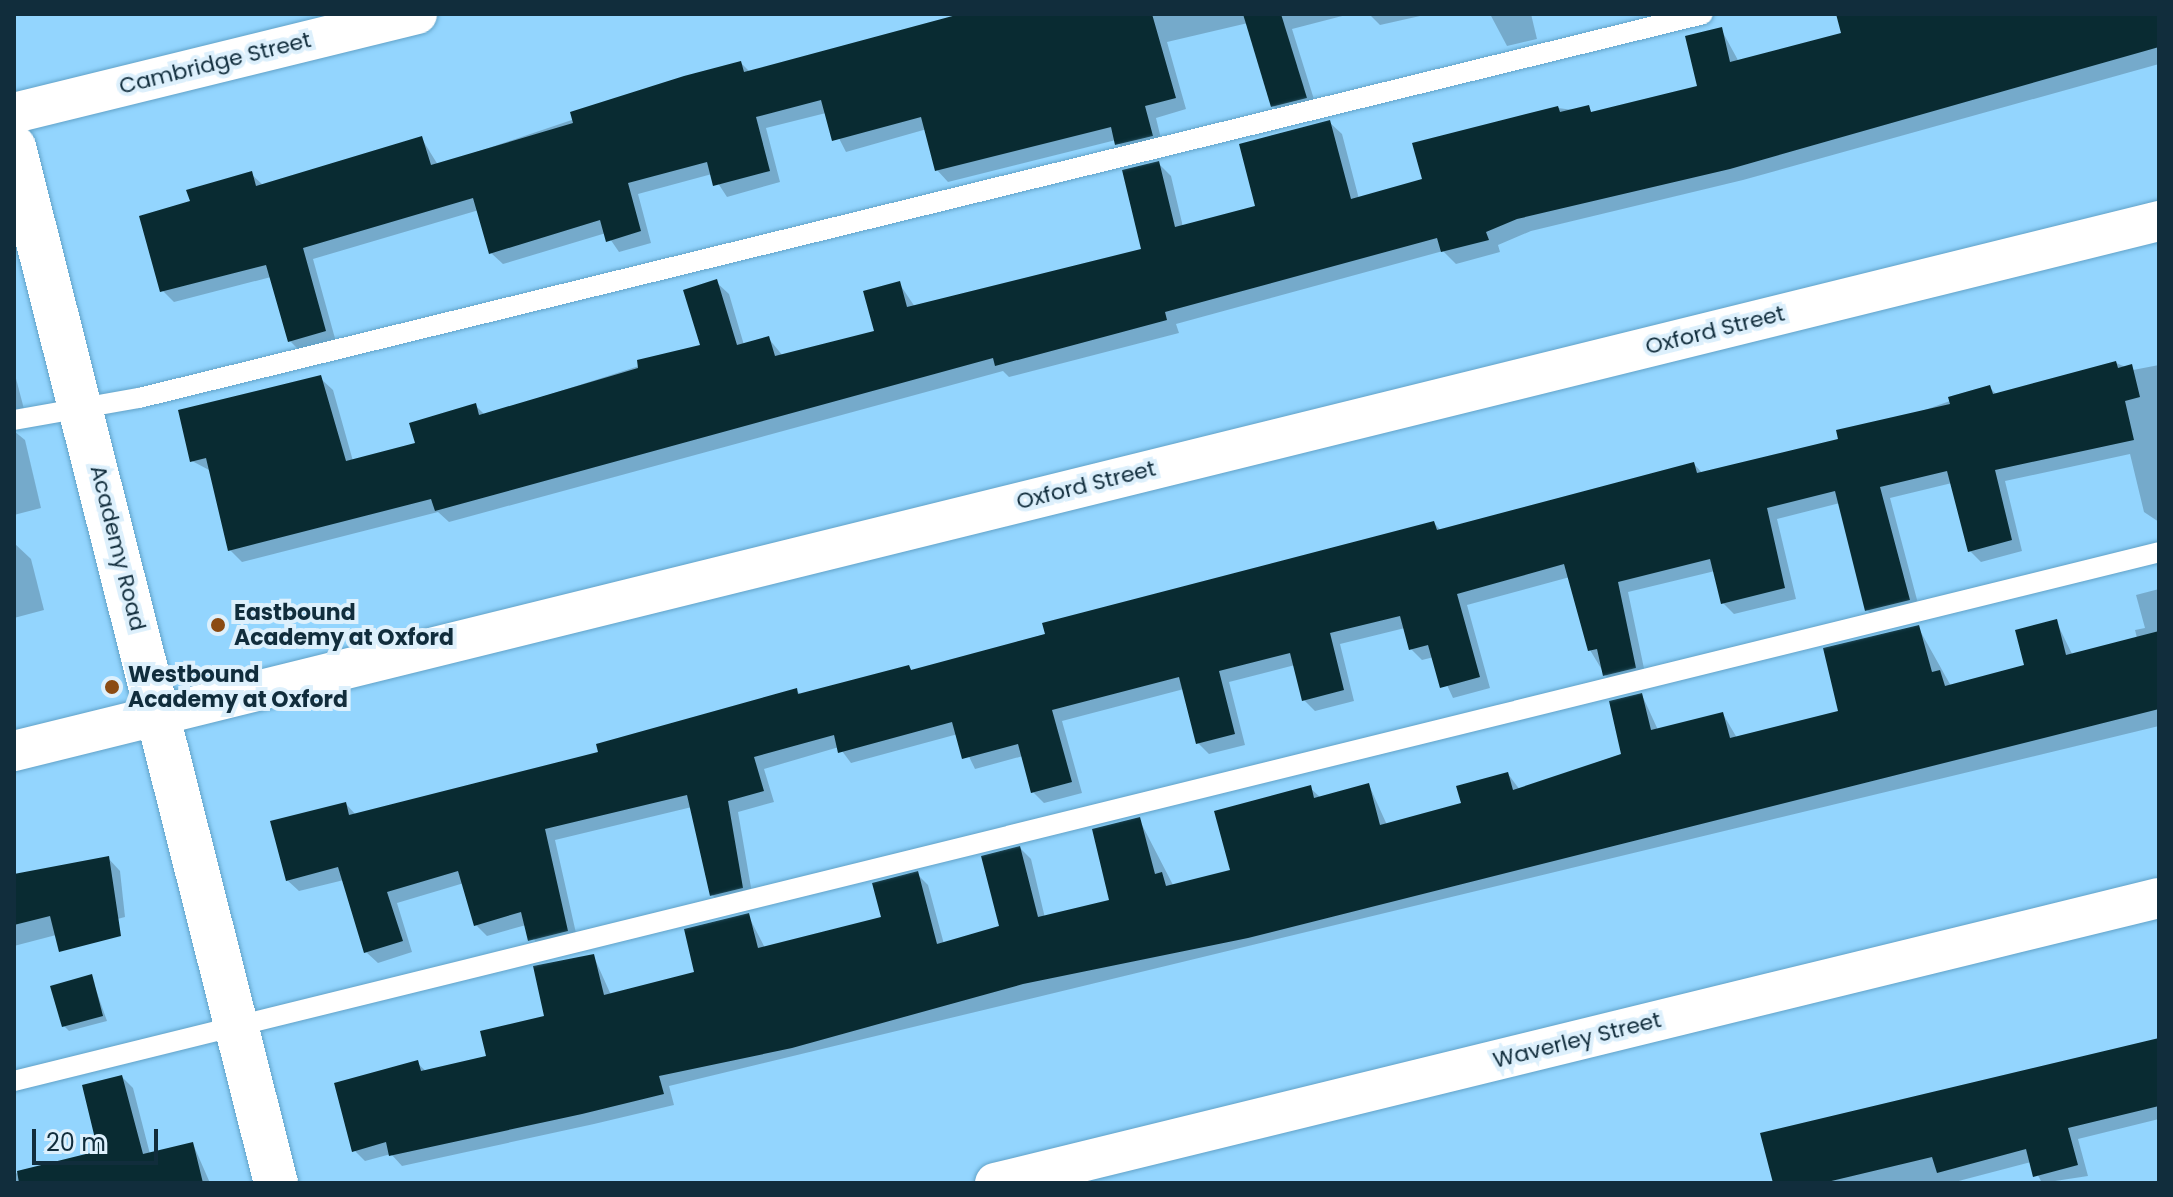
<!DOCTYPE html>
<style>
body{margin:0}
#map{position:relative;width:2173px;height:1197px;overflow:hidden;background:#93d5fe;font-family:Poppins,sans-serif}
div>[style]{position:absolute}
.shadow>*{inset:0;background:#0003}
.building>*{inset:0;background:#092b32}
.roads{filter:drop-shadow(0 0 2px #61a2c8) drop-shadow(0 0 2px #61a2c8)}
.service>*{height:20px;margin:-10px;padding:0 10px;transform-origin:10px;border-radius:10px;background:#fff}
.minor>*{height:40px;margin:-20px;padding:0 20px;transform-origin:20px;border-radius:20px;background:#fff}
.secondary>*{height:44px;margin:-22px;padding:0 22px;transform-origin:22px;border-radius:22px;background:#fff}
.dots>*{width:22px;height:22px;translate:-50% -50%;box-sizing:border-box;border:4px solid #ddf0fc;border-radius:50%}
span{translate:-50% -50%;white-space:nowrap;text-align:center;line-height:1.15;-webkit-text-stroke:8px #ddf0fc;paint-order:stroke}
.street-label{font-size:22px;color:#112d3c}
.poi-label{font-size:22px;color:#112d3c;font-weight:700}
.left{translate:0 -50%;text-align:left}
.frame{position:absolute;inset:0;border:16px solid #112d3c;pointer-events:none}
.scale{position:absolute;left:32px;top:1129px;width:126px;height:36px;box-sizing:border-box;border:4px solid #112d3c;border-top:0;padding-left:10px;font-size:24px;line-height:28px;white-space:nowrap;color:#112d3c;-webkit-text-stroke:6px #ddf0fc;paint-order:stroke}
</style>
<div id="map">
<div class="shadow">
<div style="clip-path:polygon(970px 14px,1350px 14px,1292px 29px,1317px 109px,1285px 117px,1273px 106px,1248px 23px,1167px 42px,1186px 109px,1156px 118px,1163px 147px,1129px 155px,1116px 140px,948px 182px,937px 170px,927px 129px,846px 152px,826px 113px,766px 128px,780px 182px,727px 197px,712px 174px,638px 194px,651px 243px,619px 252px,606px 233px,503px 264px,491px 253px,479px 210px,313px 259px,336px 342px,301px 352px,290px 341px,271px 277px,174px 302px,162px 290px,192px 203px,251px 174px,264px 186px,422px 139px,438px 165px,741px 63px,750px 72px)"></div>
<div style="clip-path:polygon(1369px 14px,1429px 14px,1380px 25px)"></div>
<div style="clip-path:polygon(1490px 14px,1531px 14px,1537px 39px,1507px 46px)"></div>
<div style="clip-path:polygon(1838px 14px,2159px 14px,2159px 64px,1743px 180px,1531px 231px,1498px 245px,1500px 252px,1456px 264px,1443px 251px,1176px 324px,1179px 333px,1009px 377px,1003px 371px,449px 522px,438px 512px,242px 562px,230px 550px,211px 471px,192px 461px,320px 378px,333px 390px,353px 461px,417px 444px,475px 405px,485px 415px,702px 346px,716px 282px,729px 294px,744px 345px,769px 339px,783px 356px,877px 333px,899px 283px,915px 307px,1144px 251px,1158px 163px,1171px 176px,1183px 227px,1257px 208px,1329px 122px,1342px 134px,1359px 199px,1424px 181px,1558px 108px,1595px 113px,1700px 88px,1721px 29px,1739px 62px,1843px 35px)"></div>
<div style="clip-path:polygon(2116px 363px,2133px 370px,2159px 365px,2159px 522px,2144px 512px,2130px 454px,2005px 481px,2022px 551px,1981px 562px,1970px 551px,1952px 483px,1890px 498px,1920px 611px,1878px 621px,1867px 610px,1840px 503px,1777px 519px,1796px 599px,1734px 614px,1723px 603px,1715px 571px,1628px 592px,1646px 678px,1616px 686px,1605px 675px,1590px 650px,1570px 577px,1467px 605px,1490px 688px,1453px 698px,1434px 657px,1422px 660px,1411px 649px,1405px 628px,1340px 644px,1354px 701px,1315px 711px,1304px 700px,1295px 665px,1229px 682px,1245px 745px,1209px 754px,1198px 743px,1184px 689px,1062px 721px,1082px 793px,1044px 803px,1033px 792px,1023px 756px,975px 769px,958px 734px,851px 763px,839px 747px,764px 769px,774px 802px,738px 812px,753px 899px,723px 906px,712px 895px,692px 807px,555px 840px,578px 942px,541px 951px,526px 925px,487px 936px,476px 925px,464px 883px,397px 903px,412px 952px,378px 963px,366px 952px,344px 880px,299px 891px,287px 880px,346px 804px,356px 815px,600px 754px,796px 690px,801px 695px,909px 667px,913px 672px,1434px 523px,1441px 531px,1694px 464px,1703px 474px,1841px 440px,1989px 387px,1997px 395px)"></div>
<div style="clip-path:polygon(14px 371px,24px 409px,14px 420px)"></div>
<div style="clip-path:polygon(14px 431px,25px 440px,41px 508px,14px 515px)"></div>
<div style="clip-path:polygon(14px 543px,31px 559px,44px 610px,14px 618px)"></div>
<div style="clip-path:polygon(2159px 589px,2159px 726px,669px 1086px,674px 1105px,594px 1124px,402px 1166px,391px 1154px,365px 1161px,354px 1150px,417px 1063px,427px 1072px,488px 1057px,546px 1017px,594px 957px,611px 995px,696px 974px,748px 915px,765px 948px,883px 919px,917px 874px,928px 885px,944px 944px,1001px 928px,1020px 848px,1031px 859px,1045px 918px,1112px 901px,1139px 819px,1173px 885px,1232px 872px,1310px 788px,1321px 798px,1369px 785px,1387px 825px,1463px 804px,1508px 774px,1520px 790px,1623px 755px,1642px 695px,1658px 730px,1723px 714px,1737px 738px,1840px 712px,1918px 627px,1951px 686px,2026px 667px,2056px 621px,2073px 656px,2137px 638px,2135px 630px,2145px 628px,2136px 595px)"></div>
<div style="clip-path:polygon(108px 858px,120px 871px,125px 917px,14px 946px,14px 888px)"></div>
<div style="clip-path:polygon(91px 976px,107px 1021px,69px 1031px,64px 1026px)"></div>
<div style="clip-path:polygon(2159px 1039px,2159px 1119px,2078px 1139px,2088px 1176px,2042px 1183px,2031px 1162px,1951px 1183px,1775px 1183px)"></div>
<div style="clip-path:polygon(122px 1077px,133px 1088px,150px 1154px,193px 1144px,210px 1183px,14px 1183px,14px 1174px,100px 1152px)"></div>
</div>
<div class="building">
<div style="clip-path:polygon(960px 14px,1152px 14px,1176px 98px,1145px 106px,1153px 136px,1115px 145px,1111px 127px,935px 171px,921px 117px,832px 141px,821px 100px,756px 117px,770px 171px,713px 186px,707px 162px,628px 183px,641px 231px,606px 242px,600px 220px,489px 254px,473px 198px,303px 248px,326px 331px,288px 342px,266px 265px,160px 292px,139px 216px,190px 201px,186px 190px,252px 171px,256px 186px,422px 136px,431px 165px,573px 123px,570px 112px,684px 76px,741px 61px,744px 72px)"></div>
<div style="clip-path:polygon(1243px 14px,1281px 14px,1307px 98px,1271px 107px)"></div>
<div style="clip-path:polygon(1836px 14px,2159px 14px,2159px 47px,1730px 169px,1517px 219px,1486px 232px,1489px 240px,1441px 252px,1437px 238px,1165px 312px,1167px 320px,995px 366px,993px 358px,435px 511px,431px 499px,228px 551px,206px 458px,190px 462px,178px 410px,321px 375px,346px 461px,415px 443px,409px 423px,476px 403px,479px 415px,638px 368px,637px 360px,700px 345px,683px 290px,717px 279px,737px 345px,769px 336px,775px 356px,874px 331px,863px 291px,900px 281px,907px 307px,1141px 249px,1122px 170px,1159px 161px,1175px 227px,1255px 206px,1239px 144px,1330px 120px,1351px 199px,1422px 179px,1412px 143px,1558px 106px,1560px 112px,1589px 105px,1591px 112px,1697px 86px,1685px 36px,1722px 27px,1730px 62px,1841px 33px)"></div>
<div style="clip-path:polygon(2116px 361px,2118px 368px,2132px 364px,2140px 397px,2125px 401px,2134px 440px,1995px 470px,2012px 540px,1968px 552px,1947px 471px,1880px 487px,1910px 600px,1865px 611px,1835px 491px,1767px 508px,1785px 588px,1721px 604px,1710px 559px,1618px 582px,1636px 668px,1603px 676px,1597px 649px,1588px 651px,1564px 564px,1457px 594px,1480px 677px,1440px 688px,1428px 645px,1409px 650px,1400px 616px,1330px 633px,1344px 690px,1302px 701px,1290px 653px,1219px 671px,1235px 734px,1196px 744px,1179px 677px,1052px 710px,1072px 782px,1031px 793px,1018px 744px,962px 759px,952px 722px,838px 753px,834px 735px,754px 757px,764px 791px,728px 801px,743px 888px,710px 896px,687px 795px,545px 829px,568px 931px,528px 941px,521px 912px,474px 926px,458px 871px,387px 892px,403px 941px,364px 953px,338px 867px,286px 881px,270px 821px,346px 802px,349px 815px,598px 752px,596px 744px,797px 688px,798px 694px,909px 665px,911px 670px,1045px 634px,1042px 623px,1434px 521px,1437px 530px,1694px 462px,1697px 473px,1838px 439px,1836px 430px,1950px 404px,1948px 397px,1990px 385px,1993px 394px)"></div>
<div style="clip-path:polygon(2057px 619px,2066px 655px,2159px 631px,2159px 709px,1248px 938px,1023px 984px,792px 1048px,659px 1076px,664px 1094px,582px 1114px,389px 1156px,386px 1142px,352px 1152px,334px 1083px,418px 1060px,421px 1071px,486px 1056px,480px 1031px,544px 1016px,533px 966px,594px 954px,604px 995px,694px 972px,684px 929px,749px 913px,758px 948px,881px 917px,872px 883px,918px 871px,937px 944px,999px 926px,981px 856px,1020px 846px,1038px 917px,1109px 900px,1092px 829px,1140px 817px,1155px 874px,1162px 872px,1166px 886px,1230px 870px,1214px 811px,1311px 785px,1314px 798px,1369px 783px,1380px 825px,1461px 803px,1456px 786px,1508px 772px,1513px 790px,1621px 754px,1609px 701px,1642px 693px,1651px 730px,1723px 712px,1730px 738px,1838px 711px,1823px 648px,1919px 625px,1932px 672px,1940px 670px,1945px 686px,2024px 665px,2015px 630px)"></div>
<div style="clip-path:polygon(109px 856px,121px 936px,59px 952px,50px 916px,14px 925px,14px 874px)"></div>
<div style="clip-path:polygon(92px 974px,103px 1016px,62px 1027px,50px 986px)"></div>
<div style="clip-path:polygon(2159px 1038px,2159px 1106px,2068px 1128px,2078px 1165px,2033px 1177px,2026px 1149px,1937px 1173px,1932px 1157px,1823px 1183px,1773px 1183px,1760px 1133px)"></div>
<div style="clip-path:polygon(122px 1075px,143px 1154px,193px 1142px,203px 1183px,19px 1183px,17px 1171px,98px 1151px,82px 1085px)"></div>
</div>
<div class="roads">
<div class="service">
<div style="left:14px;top:420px;width:127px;rotate:-10deg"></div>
<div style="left:139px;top:398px;width:1610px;rotate:-13.79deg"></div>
<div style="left:14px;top:1081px;width:2209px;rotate:-13.85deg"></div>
</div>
<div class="minor">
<div style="left:14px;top:113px;width:415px;rotate:-13.8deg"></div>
<div style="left:14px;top:751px;width:2210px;rotate:-13.88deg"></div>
<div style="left:995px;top:1183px;width:1198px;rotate:-13.76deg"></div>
</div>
<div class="secondary">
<div style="left:14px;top:147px;width:1069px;rotate:75.81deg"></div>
</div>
</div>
<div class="dots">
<div style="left:218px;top:625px;background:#8b4b13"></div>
<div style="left:112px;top:687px;background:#8b4b13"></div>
</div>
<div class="street-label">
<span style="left:215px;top:63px;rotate:-14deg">Cambridge Street</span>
<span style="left:1715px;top:330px;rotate:-14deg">Oxford Street</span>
<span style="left:1086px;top:485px;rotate:-14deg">Oxford Street</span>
<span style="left:118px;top:548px;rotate:76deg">Academy Road</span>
<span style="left:1577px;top:1040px;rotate:-14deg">Waverley Street</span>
</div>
<div class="poi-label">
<span class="left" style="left:234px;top:625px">Eastbound<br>Academy at Oxford</span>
<span class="left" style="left:128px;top:687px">Westbound<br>Academy at Oxford</span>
</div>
<div class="frame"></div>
<div class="scale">20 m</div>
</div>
